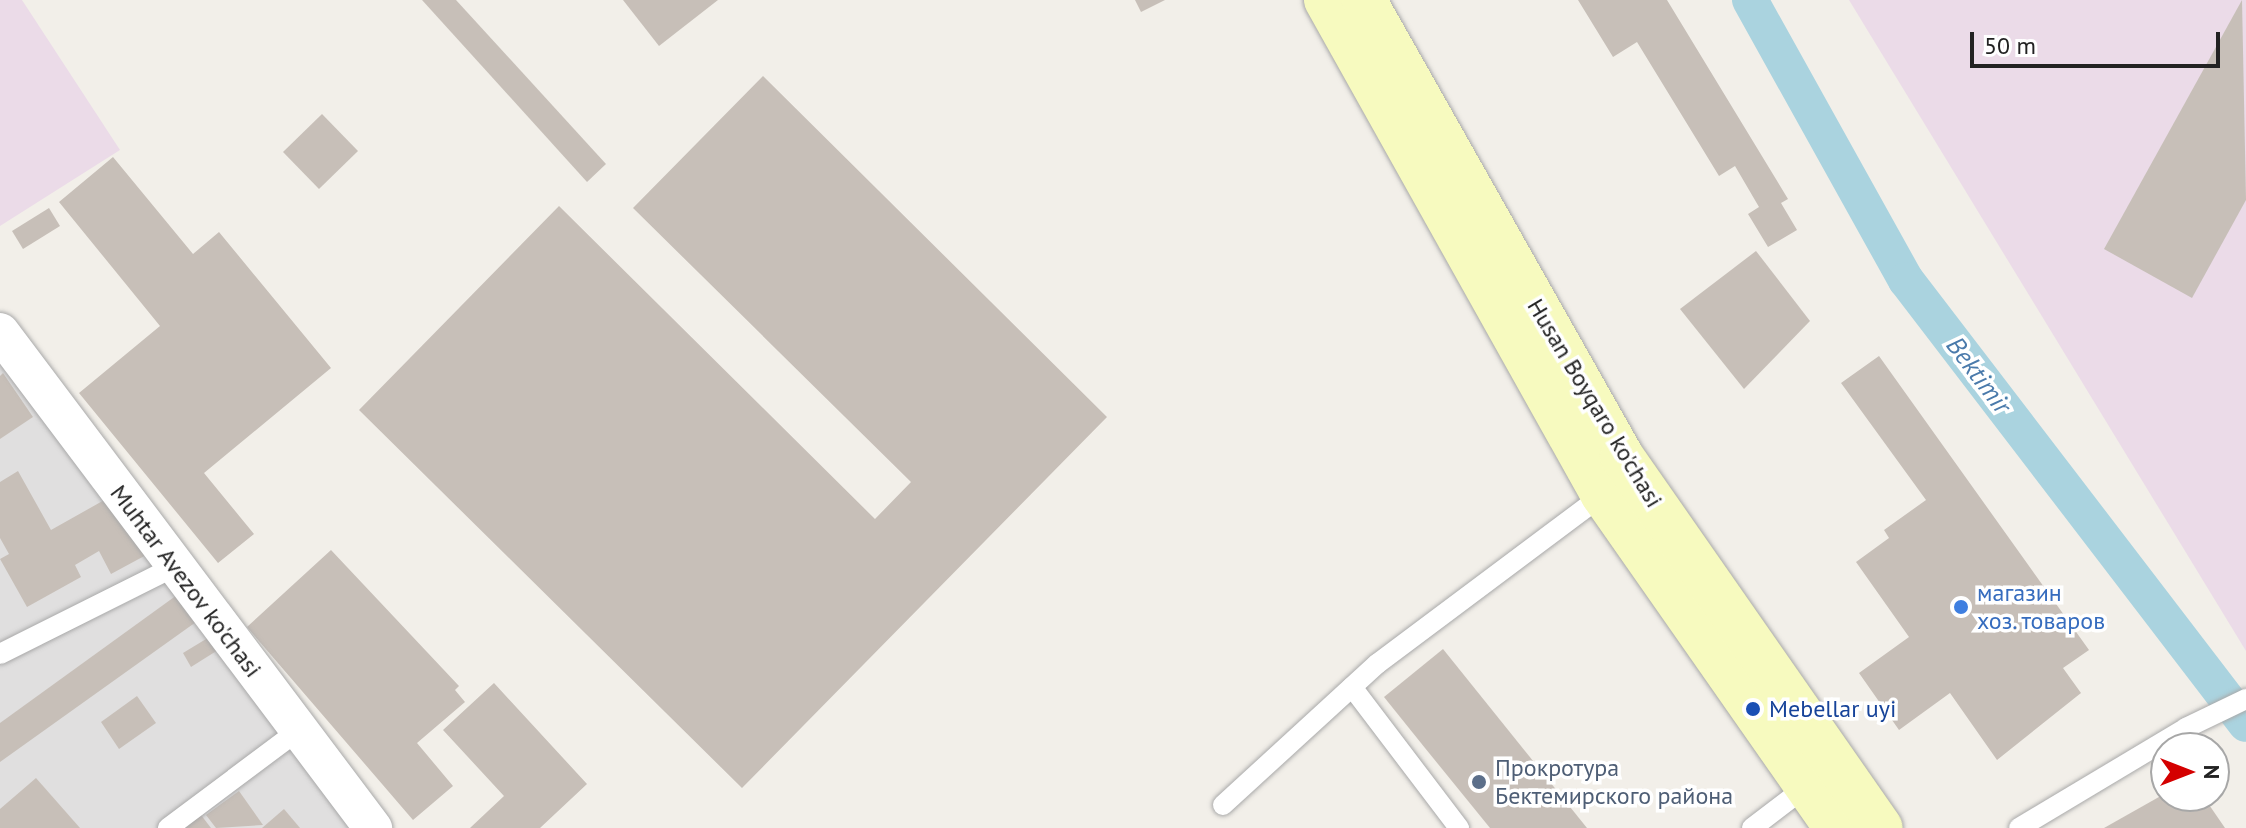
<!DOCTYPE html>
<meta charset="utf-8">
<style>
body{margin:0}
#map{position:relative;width:2246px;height:828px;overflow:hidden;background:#f2efe9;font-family:"PT Sans",sans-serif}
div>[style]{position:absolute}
.residential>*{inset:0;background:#e0dfdf}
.industrial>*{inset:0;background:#ebdbe8}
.canal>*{height:36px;margin:-18px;padding:0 18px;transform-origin:18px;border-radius:18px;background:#aad3df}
.building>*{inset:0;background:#c7bfb8}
.roads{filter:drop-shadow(0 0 2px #a9a9a9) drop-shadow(0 0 2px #a9a9a9)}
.lane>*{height:20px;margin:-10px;padding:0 10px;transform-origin:10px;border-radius:10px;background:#fff}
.street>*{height:38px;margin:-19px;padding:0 19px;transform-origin:19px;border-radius:19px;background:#fff}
.secondary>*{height:44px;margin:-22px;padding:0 22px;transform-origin:22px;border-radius:22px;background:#f7fabf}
.dots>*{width:22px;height:22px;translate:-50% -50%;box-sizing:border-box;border:4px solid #fff;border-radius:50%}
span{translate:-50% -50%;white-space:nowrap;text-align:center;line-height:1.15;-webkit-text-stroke:7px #fff;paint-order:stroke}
.street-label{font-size:24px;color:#222}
.shop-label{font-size:24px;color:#366cbe}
.left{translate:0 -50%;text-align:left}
.transit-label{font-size:24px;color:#164399}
.service-label{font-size:24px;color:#4e5e75}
.water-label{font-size:26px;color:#4a7aab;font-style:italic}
.north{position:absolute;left:2150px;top:732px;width:80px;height:80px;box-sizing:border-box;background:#fff;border:2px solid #a7a7a7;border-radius:50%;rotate:90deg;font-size:22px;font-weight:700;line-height:32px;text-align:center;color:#222}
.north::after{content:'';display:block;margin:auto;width:28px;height:36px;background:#d40000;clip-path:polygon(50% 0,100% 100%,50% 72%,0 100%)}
.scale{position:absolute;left:1970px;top:32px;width:250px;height:36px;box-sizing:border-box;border:4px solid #222;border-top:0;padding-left:10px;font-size:24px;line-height:28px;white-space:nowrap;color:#222;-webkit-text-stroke:6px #fff;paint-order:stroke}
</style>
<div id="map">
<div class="residential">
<div style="clip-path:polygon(0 318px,375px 828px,0 828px)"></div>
</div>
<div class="industrial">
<div style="clip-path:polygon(0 0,22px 0,120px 150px,0 226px)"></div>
<div style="clip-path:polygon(1849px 0,2246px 0,2246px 651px)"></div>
</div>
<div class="canal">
<div style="left:1750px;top:0;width:321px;rotate:60.9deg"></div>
<div style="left:1906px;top:280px;width:559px;rotate:52.56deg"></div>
</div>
<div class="building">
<div style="clip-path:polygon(422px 0,456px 0,606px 164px,587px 182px)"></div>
<div style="clip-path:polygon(623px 0,718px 0,659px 46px)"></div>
<div style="clip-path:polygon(1135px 0,1165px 0,1141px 12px)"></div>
<div style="clip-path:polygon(1578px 0,1667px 0,1788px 199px,1781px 203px,1797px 230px,1768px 247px,1748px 214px,1759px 207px,1735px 166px,1719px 176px,1637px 42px,1613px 57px)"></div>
<div style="clip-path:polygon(2242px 0,2246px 200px,2192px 298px,2104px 249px)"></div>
<div style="clip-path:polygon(763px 76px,1107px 417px,742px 788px,359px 410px,559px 206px,875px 519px,911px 482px,633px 208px)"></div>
<div style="clip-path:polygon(322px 114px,358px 151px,319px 189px,283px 152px)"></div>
<div style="clip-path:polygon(113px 157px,193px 254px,219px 232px,331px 368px,204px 473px,254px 534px,218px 563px,79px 393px,160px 326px,59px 202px)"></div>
<div style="clip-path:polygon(49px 208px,60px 226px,23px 249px,12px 231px)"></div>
<div style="clip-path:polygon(1756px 251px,1810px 321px,1744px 389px,1680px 309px)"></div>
<div style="clip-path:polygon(1879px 356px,2089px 650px,2063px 668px,2081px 693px,1997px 760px,1950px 693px,1899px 730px,1859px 673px,1909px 637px,1856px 562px,1889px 538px,1884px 530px,1926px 500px,1841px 383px)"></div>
<div style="clip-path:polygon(3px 373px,33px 417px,0 439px,0 376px)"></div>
<div style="clip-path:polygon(18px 471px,51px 530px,115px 494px,148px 554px,111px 574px,99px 551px,75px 565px,81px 577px,27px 607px,0 559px,9px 554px,0 538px,0 482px)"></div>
<div style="clip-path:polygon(331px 550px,459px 686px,455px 690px,465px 702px,417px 743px,453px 786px,413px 820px,247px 627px)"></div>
<div style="clip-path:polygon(177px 595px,196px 622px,0 762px,0 723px)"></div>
<div style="clip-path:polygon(211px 636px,218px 650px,191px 667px,183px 653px)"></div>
<div style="clip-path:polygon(1443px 649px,1587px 828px,1490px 828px,1425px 748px,1384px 697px)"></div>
<div style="clip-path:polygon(494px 683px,587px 784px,540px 828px,470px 828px,504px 796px,443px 730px)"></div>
<div style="clip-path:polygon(137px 696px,156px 723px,119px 749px,101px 722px)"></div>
<div style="clip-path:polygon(36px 778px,80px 828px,0 828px,0 809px)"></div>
<div style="clip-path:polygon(239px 791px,263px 825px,216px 828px,206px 815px)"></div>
<div style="clip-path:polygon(2166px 793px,2203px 796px,2225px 828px,2104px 828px)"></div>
<div style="clip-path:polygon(284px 809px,300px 828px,262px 828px)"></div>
<div style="clip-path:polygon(201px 815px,211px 828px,185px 828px)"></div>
</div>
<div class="roads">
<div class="lane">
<div style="left:0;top:654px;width:195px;rotate:-26.6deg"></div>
<div style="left:1352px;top:687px;width:177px;rotate:52.8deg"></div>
<div style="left:1223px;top:805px;width:209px;rotate:-42.5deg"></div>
<div style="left:1377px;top:664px;width:282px;rotate:-36.8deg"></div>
<div style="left:168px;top:828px;width:164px;rotate:-36.8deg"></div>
<div style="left:1752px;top:828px;width:69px;rotate:-37.4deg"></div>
<div style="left:2019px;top:828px;width:195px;rotate:-30.9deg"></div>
<div style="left:2186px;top:728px;width:67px;rotate:-25.8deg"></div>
</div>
<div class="street">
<div style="left:0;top:332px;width:621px;rotate:53.06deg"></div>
</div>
<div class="secondary">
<div style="left:1326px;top:0;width:567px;rotate:60.77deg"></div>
<div style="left:1603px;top:495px;width:406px;rotate:55deg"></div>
<div style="left:1364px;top:0;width:525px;rotate:60.55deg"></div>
<div style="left:1622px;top:457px;width:452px;rotate:55.1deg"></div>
</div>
</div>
<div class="dots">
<div style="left:1961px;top:607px;background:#3f7fe0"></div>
<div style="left:1753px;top:709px;background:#1a4fb4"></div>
<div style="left:1479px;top:782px;background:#5c6f8a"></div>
</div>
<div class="street-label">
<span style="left:1595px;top:403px;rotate:59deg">Husan Boyqaro ko'chasi</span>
<span style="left:186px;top:581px;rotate:53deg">Muhtar Avezov ko'chasi</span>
</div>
<div class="shop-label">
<span class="left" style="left:1977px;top:607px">магазин<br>хоз. товаров</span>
</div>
<div class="transit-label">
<span class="left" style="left:1769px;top:709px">Mebellar uyi</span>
</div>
<div class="service-label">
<span class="left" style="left:1495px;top:782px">Прокротура<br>Бектемирского района</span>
</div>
<div class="water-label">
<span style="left:1979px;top:375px;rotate:53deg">Bektimir</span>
</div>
<div class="north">N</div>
<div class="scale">50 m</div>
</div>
